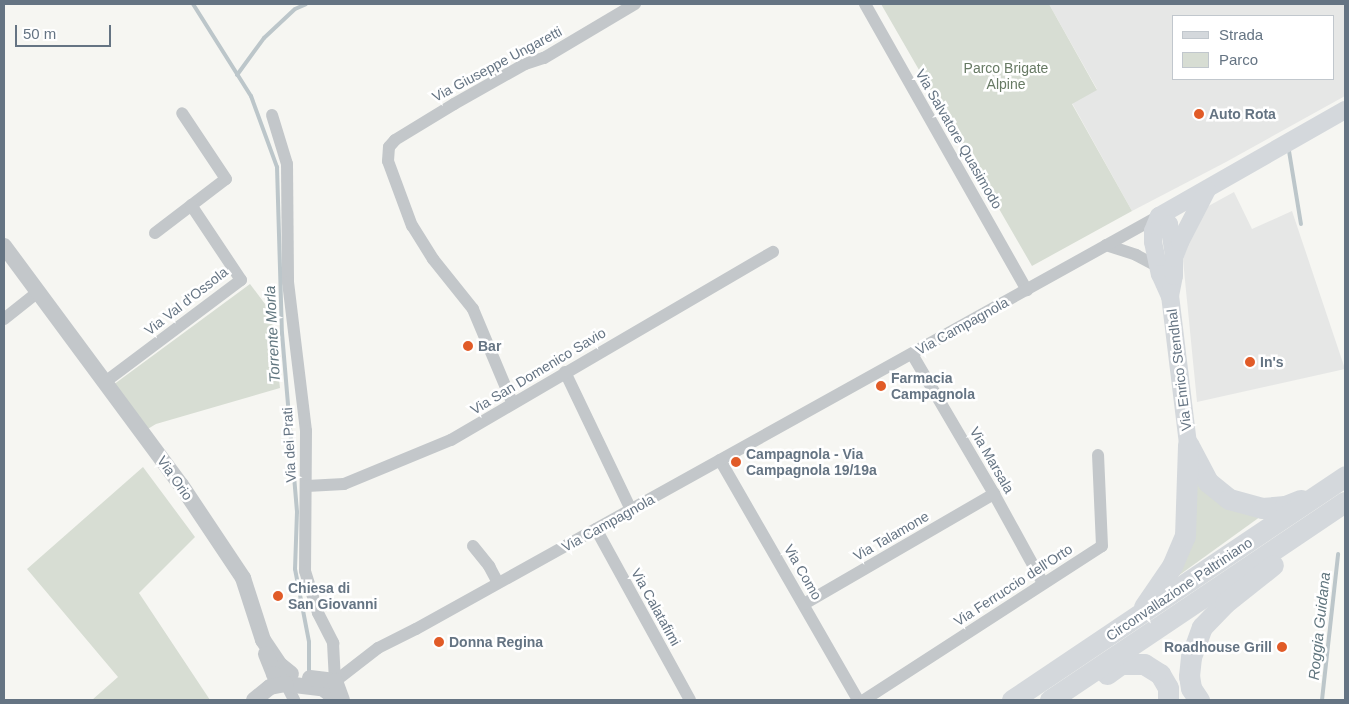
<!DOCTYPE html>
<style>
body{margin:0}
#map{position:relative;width:1349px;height:704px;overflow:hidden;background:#f6f6f2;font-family:Arial,sans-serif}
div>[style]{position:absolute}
.built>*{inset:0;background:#e6e7e6}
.green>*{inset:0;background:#d7ddd3}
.stream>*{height:4px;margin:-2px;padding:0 2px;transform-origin:2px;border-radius:2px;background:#bcc6ca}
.minor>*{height:12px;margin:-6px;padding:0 6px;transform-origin:6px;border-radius:6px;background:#c3c7ca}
.tertiary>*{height:16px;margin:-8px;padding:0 8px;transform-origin:8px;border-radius:8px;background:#c3c7ca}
.secondary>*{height:18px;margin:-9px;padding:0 9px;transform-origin:9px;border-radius:9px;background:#d4d8dc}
.trunk>*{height:21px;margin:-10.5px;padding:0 10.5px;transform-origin:10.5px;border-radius:10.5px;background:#d4d8dc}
.dots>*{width:14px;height:14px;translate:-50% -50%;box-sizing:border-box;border:2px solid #fff;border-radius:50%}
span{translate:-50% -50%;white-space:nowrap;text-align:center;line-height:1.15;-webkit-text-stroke:5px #fff;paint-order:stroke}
.street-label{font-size:14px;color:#657483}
.park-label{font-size:14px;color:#677a64}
.poi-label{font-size:14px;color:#657483;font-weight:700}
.left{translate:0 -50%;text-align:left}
.right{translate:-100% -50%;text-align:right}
.water-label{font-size:15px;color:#61767f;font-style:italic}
.frame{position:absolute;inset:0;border:5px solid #657483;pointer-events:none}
.legend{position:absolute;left:1172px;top:15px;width:162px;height:65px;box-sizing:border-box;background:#fff;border:1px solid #c1c7cd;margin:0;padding:6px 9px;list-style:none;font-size:15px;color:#657483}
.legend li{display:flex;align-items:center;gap:10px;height:25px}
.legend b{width:25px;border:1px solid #c1c7cd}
.scale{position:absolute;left:15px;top:25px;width:96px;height:22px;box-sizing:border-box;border:2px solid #657483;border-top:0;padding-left:6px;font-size:15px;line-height:18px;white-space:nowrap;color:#657483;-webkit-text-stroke:4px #fff;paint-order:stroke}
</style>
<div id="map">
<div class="built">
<div style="clip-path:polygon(evenodd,1049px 4px,1345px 4px,1345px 96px,1226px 162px,1132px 211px,1072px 103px,1097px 89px,1049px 4px,1173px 16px,1333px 16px,1333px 79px,1173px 79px,1173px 16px)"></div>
<div style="clip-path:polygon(1234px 192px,1252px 229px,1292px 211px,1345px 369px,1197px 402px,1183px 260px,1190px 236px,1203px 209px)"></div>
</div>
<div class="green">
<div style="clip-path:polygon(881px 4px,1049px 4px,1097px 90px,1072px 104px,1132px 211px,1032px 266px)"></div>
<div style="clip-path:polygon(250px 284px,271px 312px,280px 388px,156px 424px,146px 430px,113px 385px)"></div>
<div style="clip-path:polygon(143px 467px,195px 537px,139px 593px,210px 700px,92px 700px,118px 677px,27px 569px)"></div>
<div style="clip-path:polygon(1191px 474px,1201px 477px,1264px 514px,1178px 576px)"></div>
</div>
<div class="stream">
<div style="left:193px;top:4px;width:109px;rotate:57.8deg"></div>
<div style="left:251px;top:96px;width:76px;rotate:69.9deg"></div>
<div style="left:277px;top:167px;width:166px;rotate:88.3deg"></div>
<div style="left:282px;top:333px;width:180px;rotate:85.2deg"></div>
<div style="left:297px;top:512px;width:57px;rotate:92deg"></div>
<div style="left:295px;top:569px;width:74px;rotate:79.1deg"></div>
<div style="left:309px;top:642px;width:31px;rotate:90deg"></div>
<div style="left:237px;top:75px;width:46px;rotate:-53.9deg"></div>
<div style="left:264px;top:38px;width:42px;rotate:-43.1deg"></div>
<div style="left:295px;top:9px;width:12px;rotate:-24deg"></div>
<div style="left:1289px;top:151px;width:74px;rotate:80.7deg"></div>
<div style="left:1322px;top:700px;width:147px;rotate:-83.7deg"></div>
</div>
<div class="minor">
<div style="left:865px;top:4px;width:329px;rotate:60.5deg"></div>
<div style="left:272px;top:115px;width:51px;rotate:73deg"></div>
<div style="left:287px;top:164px;width:118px;rotate:89.5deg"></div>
<div style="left:288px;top:282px;width:150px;rotate:83.1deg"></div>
<div style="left:306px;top:431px;width:140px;rotate:90.4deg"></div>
<div style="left:305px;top:571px;width:44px;rotate:72.8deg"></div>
<div style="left:318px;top:613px;width:34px;rotate:63deg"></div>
<div style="left:333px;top:643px;width:38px;rotate:87deg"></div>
<div style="left:155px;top:233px;width:89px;rotate:-37.3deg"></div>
<div style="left:226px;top:179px;width:79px;rotate:-123.7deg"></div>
<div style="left:1106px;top:245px;width:32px;rotate:18deg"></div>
<div style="left:1136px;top:255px;width:24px;rotate:28deg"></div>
<div style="left:4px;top:319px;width:43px;rotate:-38.5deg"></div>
<div style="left:912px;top:354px;width:162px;rotate:59.6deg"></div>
<div style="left:994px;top:494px;width:102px;rotate:61.2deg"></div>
<div style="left:565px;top:372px;width:153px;rotate:64.4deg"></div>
<div style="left:105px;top:382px;width:170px;rotate:-36.9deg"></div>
<div style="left:241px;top:280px;width:90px;rotate:-123.7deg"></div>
<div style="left:512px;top:402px;width:101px;rotate:-112.8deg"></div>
<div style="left:473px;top:309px;width:64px;rotate:-128.7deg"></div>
<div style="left:433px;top:259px;width:39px;rotate:-122deg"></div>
<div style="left:412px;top:226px;width:69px;rotate:-110.3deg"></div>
<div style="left:388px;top:161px;width:14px;rotate:-86deg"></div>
<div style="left:389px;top:147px;width:9px;rotate:-49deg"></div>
<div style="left:395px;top:140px;width:69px;rotate:-31.4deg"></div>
<div style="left:454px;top:104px;width:81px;rotate:-29.4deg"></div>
<div style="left:525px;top:64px;width:20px;rotate:-18deg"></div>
<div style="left:544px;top:58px;width:106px;rotate:-30.7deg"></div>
<div style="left:720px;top:460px;width:277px;rotate:60.1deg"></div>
<div style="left:307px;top:486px;width:37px;rotate:-3deg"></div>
<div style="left:344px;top:484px;width:116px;rotate:-22.4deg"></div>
<div style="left:451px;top:440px;width:373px;rotate:-30.3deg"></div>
<div style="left:596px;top:529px;width:195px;rotate:61.2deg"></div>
<div style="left:473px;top:546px;width:26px;rotate:51deg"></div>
<div style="left:489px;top:566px;width:19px;rotate:62deg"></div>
<div style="left:804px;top:604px;width:220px;rotate:-30.1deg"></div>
<div style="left:286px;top:684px;width:18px;rotate:63deg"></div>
<div style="left:329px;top:686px;width:62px;rotate:-37.8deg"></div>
<div style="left:378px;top:648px;width:42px;rotate:-26.6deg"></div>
<div style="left:416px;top:629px;width:850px;rotate:-29.07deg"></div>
<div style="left:864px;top:700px;width:283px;rotate:-32.9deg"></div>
<div style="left:1102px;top:546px;width:91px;rotate:-92.5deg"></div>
</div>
<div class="tertiary">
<div style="left:4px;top:246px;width:297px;rotate:53.5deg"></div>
<div style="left:181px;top:485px;width:112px;rotate:56.3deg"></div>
<div style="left:243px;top:578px;width:65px;rotate:72.1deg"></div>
<div style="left:263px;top:640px;width:30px;rotate:56deg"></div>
<div style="left:280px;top:665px;width:14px;rotate:39deg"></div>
<div style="left:266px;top:654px;width:22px;rotate:68deg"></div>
<div style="left:274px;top:674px;width:16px;rotate:40deg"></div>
<div style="left:286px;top:684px;width:38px;rotate:7deg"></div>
<div style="left:324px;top:689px;width:17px;rotate:40deg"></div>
<div style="left:310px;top:678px;width:25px;rotate:7deg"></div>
<div style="left:335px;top:681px;width:20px;rotate:70deg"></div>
<div style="left:254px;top:700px;width:21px;rotate:-39deg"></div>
<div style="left:270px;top:687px;width:16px;rotate:-11deg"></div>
</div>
<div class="secondary">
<div style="left:1159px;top:216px;width:214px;rotate:-29.7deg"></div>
<div style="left:1159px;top:216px;width:16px;rotate:112deg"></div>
<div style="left:1153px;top:231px;width:11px;rotate:90deg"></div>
<div style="left:1153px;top:242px;width:33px;rotate:78deg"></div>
<div style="left:1160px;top:274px;width:24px;rotate:66deg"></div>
<div style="left:1159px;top:216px;width:13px;rotate:39deg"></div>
<div style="left:1169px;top:224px;width:31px;rotate:81deg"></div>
<div style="left:1188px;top:444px;width:149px;rotate:-96.9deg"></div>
<div style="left:1170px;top:296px;width:20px;rotate:-79deg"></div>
<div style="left:1174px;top:276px;width:18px;rotate:-90deg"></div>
<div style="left:1174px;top:258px;width:17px;rotate:-69deg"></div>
<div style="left:1180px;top:242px;width:59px;rotate:-62.6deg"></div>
</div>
<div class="trunk">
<div style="left:1189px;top:446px;width:41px;rotate:62.2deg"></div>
<div style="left:1208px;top:482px;width:27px;rotate:39deg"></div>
<div style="left:1229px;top:499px;width:34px;rotate:15deg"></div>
<div style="left:1262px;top:508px;width:23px;rotate:-5deg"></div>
<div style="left:1285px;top:506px;width:17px;rotate:-21deg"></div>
<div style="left:1144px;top:607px;width:50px;rotate:-55.7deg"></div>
<div style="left:1172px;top:566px;width:33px;rotate:-67deg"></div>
<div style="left:1185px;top:536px;width:92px;rotate:-88.1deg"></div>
<div style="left:1107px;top:674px;width:17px;rotate:-36deg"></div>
<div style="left:1121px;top:664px;width:23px"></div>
<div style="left:1144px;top:664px;width:19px;rotate:32deg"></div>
<div style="left:1160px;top:674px;width:16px;rotate:60deg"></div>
<div style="left:1168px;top:688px;width:12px;rotate:90deg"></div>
<div style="left:1012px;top:700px;width:401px;rotate:-33.9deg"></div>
<div style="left:1050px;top:700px;width:355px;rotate:-33.9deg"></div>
<div style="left:1199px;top:700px;width:14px;rotate:-124deg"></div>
<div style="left:1191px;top:688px;width:12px;rotate:-99deg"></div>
<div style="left:1189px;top:676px;width:19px;rotate:-84deg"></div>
<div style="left:1191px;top:657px;width:32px;rotate:-70deg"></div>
<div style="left:1202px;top:627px;width:33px;rotate:-46deg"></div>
<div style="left:1225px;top:603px;width:61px;rotate:-38.4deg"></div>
</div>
<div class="dots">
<div style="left:1199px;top:114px;background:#e15b27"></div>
<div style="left:468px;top:346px;background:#e15b27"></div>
<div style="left:1250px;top:362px;background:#e15b27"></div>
<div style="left:881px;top:386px;background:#e15b27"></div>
<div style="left:736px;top:462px;background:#e15b27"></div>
<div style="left:278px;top:596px;background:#e15b27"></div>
<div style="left:439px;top:642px;background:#e15b27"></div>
<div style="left:1282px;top:647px;background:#e15b27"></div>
</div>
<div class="street-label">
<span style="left:497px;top:64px;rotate:-28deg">Via Giuseppe Ungaretti</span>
<span style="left:959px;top:139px;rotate:60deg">Via Salvatore Quasimodo</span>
<span style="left:186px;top:301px;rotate:-38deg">Via Val d'Ossola</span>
<span style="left:962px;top:326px;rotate:-29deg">Via Campagnola</span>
<span style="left:1179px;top:370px;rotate:-97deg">Via Enrico Stendhal</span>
<span style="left:538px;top:371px;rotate:-31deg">Via San Domenico Savio</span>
<span style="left:289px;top:445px;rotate:-93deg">Via dei Prati</span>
<span style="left:992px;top:460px;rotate:60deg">Via Marsala</span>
<span style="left:175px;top:478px;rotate:55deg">Via Orio</span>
<span style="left:608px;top:523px;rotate:-29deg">Via Campagnola</span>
<span style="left:891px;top:536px;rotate:-30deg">Via Talamone</span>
<span style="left:803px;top:572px;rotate:60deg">Via Como</span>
<span style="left:1013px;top:585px;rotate:-33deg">Via Ferruccio dell'Orto</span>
<span style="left:1179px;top:589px;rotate:-34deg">Circonvallazione Paltriniano</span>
<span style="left:656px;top:607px;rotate:61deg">Via Calatafimi</span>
</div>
<div class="park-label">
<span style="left:1006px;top:76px">Parco Brigate<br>Alpine</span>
</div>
<div class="poi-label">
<span class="left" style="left:1209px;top:114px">Auto Rota</span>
<span class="left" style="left:478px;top:346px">Bar</span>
<span class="left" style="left:1260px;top:362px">In's</span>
<span class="left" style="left:891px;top:386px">Farmacia<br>Campagnola</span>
<span class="left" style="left:746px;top:462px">Campagnola - Via<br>Campagnola 19/19a</span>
<span class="left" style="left:288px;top:596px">Chiesa di<br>San Giovanni</span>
<span class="left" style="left:449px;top:642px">Donna Regina</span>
<span class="right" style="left:1272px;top:647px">Roadhouse Grill</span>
</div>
<div class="water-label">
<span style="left:272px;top:334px;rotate:-93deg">Torrente Morla</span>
<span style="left:1319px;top:626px;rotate:-84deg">Roggia Guidana</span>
</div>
<div class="frame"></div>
<ul class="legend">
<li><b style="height:6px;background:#d4d8dc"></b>Strada</li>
<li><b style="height:14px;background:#d7ddd3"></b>Parco</li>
</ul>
<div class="scale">50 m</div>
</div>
